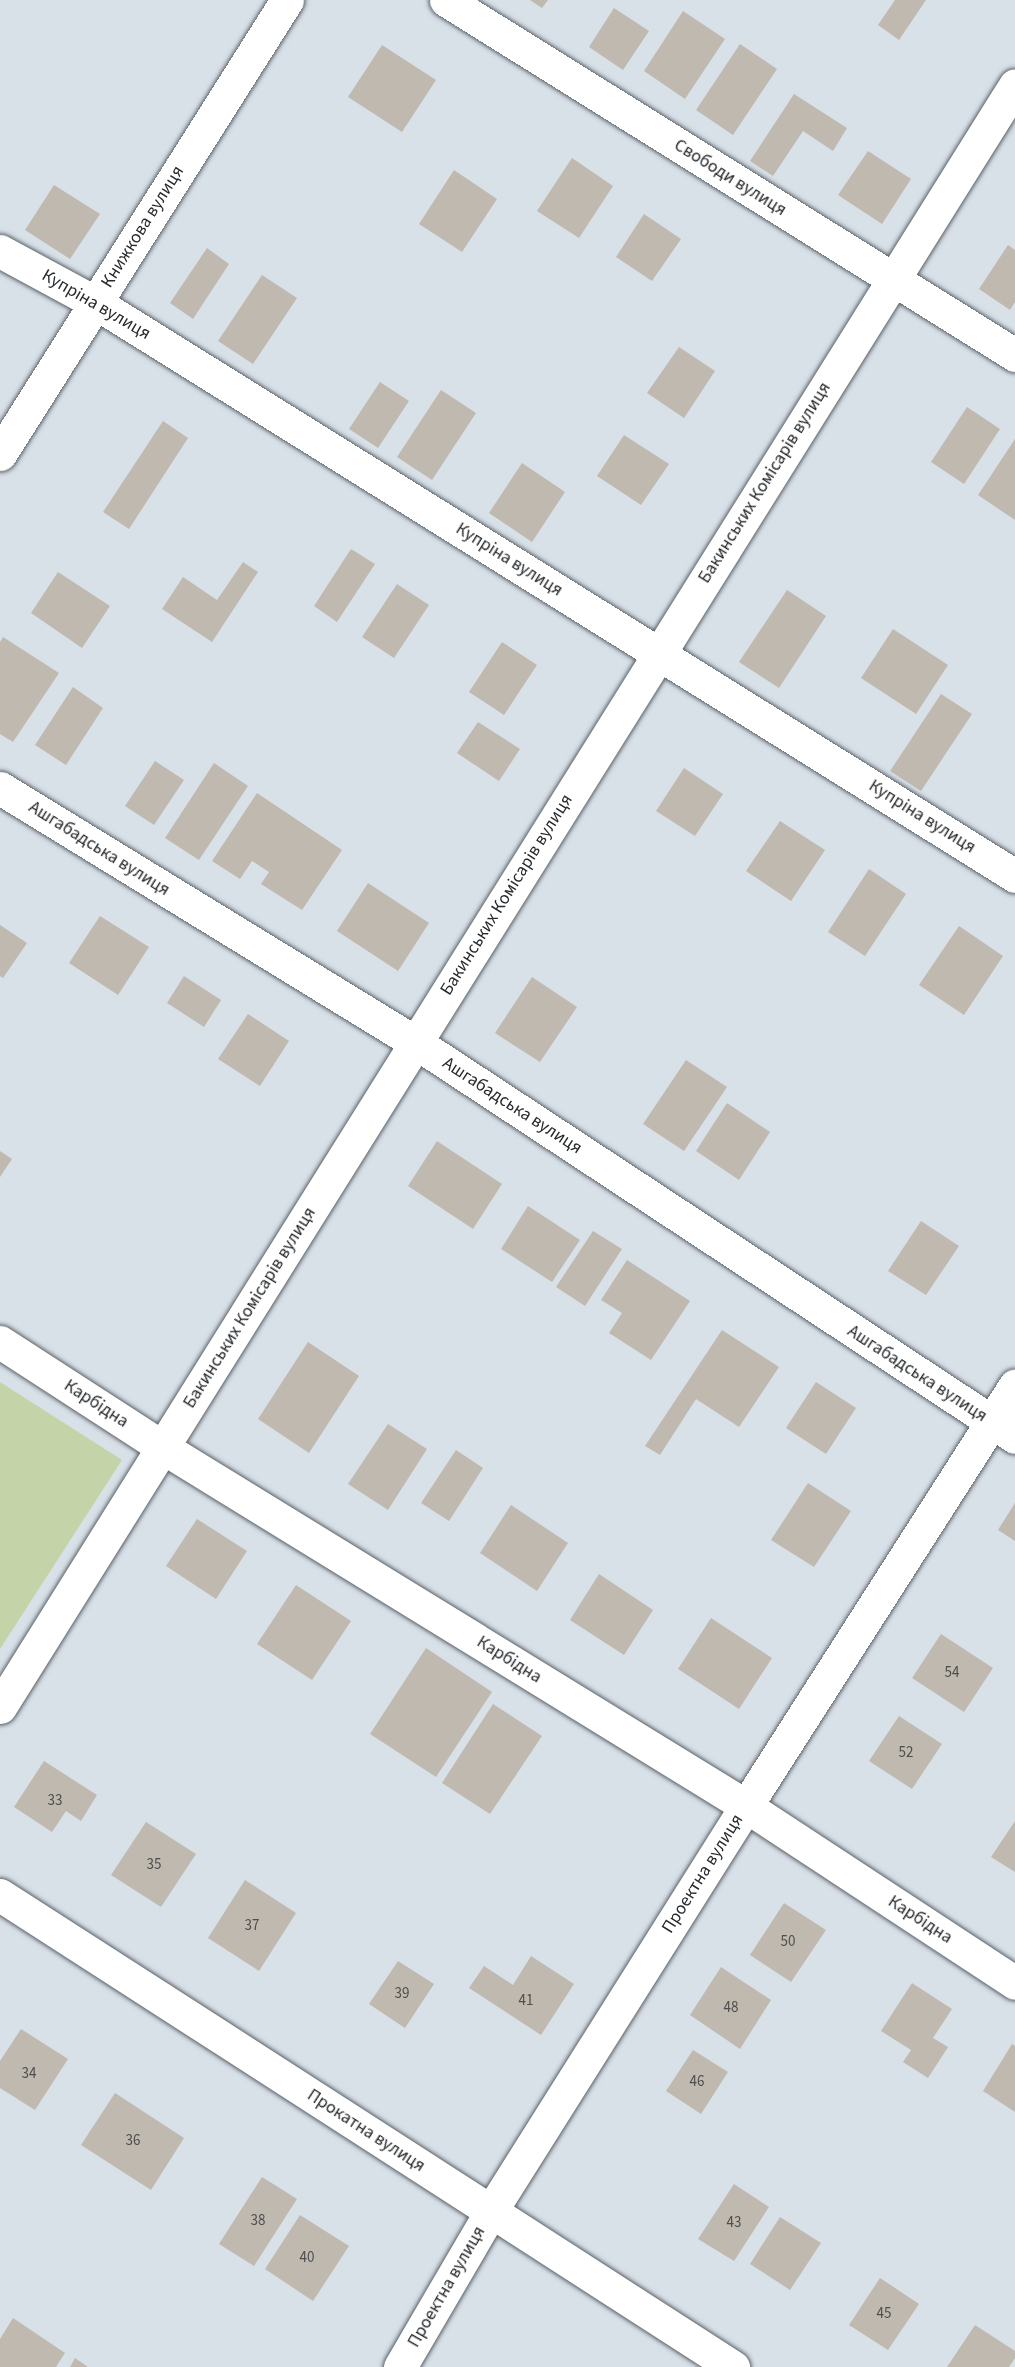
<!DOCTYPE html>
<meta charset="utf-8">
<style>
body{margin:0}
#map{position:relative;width:1015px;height:2367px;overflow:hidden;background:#d8e0e8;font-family:"Source Sans 3",sans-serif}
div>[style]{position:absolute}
.green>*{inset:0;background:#c4d4a8}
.building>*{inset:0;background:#c0b9b0}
.roads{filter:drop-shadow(0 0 2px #5a6168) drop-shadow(0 0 2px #5a6168)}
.minor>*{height:33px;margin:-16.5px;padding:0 16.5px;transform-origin:16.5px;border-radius:16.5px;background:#fff}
span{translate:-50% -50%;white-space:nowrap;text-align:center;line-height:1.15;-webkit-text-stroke:4.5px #fff;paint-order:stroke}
.number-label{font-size:15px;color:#4d4e4e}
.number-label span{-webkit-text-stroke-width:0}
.street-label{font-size:18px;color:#272a2d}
</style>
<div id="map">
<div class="green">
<div style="clip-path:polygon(0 1382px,122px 1460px,0 1649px)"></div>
</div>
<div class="building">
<div style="clip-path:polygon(530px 0,548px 0,542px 8px)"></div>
<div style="clip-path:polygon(895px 0,926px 0,899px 40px,878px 25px)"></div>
<div style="clip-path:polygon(614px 8px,649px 31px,623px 70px,589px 47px)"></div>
<div style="clip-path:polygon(683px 11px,725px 39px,685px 99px,644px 71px)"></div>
<div style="clip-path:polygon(740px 44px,777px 69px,733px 135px,696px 110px)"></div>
<div style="clip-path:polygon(382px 45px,436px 80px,402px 132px,348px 97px)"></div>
<div style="clip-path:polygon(794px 94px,847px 128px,833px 151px,803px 131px,773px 176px,750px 161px)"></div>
<div style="clip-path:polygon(868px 151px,911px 179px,882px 224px,838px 195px)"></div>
<div style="clip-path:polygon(572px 158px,613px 186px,579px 238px,537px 211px)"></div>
<div style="clip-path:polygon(454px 170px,497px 199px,462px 252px,419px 224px)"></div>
<div style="clip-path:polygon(54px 185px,100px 214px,70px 259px,25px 230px)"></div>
<div style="clip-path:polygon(644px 214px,681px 239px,652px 281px,616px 257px)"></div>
<div style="clip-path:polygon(1008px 245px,1015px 250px,1015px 302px,1010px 310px,979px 289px)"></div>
<div style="clip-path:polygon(207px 248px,229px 264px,193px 319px,170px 303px)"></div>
<div style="clip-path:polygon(262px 275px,297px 298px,253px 364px,218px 341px)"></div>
<div style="clip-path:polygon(679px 347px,715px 371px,684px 418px,647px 393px)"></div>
<div style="clip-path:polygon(380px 382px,409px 401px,378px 448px,349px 429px)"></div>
<div style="clip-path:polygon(441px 390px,476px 413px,432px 480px,397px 457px)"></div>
<div style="clip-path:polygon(967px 407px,1000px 429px,964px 484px,931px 462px)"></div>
<div style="clip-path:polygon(163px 421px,188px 438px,129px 529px,103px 512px)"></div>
<div style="clip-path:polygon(624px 435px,669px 464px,641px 505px,597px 476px)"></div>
<div style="clip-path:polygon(1015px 439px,1015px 520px,978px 495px)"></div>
<div style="clip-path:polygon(522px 463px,565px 492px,532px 542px,489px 513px)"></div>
<div style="clip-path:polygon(351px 549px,375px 564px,337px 622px,314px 606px)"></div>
<div style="clip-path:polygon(243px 562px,258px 572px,212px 642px,162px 609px,183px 577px,217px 600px)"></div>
<div style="clip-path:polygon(58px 572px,110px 606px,82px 648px,31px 613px)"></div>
<div style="clip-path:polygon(397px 584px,429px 605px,394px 658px,362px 637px)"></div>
<div style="clip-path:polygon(787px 590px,826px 616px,779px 688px,739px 662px)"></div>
<div style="clip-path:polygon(893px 629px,948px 665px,916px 714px,861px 678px)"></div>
<div style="clip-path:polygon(3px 637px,59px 673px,13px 742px,0 734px,0 642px)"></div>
<div style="clip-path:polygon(502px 642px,537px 665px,504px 715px,469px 692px)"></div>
<div style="clip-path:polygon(73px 687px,103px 708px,66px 765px,35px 745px)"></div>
<div style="clip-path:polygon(941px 694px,972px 714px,921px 791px,890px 771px)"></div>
<div style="clip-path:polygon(478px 722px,520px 749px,499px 781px,457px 753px)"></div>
<div style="clip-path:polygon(155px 761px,184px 780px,154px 825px,125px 806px)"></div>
<div style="clip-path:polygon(214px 763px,248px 786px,199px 860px,165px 838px)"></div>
<div style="clip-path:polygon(684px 768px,723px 794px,695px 836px,656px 811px)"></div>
<div style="clip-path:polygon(257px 793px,342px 850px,302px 910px,261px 884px,269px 872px,252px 861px,240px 879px,212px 861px)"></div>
<div style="clip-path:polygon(780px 821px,825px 850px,791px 901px,746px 871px)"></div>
<div style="clip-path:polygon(869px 869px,906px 894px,865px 956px,828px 932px)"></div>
<div style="clip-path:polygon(368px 883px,429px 923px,398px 971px,337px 931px)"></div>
<div style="clip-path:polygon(100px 916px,149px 947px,118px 995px,69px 963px)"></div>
<div style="clip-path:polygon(0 925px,27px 943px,3px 978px,0 976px)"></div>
<div style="clip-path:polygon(959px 926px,1003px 956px,964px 1015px,919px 985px)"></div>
<div style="clip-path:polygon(184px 976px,221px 1000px,204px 1027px,167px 1003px)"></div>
<div style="clip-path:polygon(532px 977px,577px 1007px,540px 1062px,495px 1033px)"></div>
<div style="clip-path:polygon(248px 1014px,289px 1041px,260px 1086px,218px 1059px)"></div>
<div style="clip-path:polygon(686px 1060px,727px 1087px,684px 1151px,643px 1124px)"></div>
<div style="clip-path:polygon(727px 1103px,770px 1132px,739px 1180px,696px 1151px)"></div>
<div style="clip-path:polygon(437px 1141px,502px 1184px,473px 1229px,408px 1186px)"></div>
<div style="clip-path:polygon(0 1151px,12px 1159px,0 1177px)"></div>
<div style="clip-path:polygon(528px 1206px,580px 1240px,552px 1282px,501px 1249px)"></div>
<div style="clip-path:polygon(921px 1221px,959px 1246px,926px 1295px,888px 1271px)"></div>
<div style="clip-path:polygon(593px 1231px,622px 1249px,585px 1306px,556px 1287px)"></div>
<div style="clip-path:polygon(627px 1260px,690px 1301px,651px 1360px,609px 1333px,622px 1313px,601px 1300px)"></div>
<div style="clip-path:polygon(722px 1330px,779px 1367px,739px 1427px,696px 1399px,660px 1455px,645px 1446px)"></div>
<div style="clip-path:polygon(308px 1342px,359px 1376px,309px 1453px,258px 1419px)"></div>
<div style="clip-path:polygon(816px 1382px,856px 1408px,826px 1454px,786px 1428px)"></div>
<div style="clip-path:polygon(388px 1424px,427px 1449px,388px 1510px,348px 1484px)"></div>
<div style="clip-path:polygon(456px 1450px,483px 1468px,449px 1521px,421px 1503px)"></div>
<div style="clip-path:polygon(808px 1483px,851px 1511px,814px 1567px,771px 1540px)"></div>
<div style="clip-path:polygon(1015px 1503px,1015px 1541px,998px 1530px)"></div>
<div style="clip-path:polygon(511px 1505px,568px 1543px,537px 1591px,480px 1553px)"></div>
<div style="clip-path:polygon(197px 1519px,247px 1551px,216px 1599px,166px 1566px)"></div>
<div style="clip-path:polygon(599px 1574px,653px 1610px,624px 1655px,570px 1620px)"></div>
<div style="clip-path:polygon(296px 1585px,351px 1621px,312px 1680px,257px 1644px)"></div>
<div style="clip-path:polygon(711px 1618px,772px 1658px,739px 1709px,678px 1669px)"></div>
<div style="clip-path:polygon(941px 1634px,993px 1668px,964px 1712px,912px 1678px)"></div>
<div style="clip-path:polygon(426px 1648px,492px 1692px,436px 1777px,370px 1734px)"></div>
<div style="clip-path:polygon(493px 1704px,542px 1736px,490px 1814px,442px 1783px)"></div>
<div style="clip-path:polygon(899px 1716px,942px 1744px,912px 1789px,869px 1761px)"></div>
<div style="clip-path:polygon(44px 1761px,97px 1795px,81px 1821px,66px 1811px,52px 1832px,14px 1807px)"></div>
<div style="clip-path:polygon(1015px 1821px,1015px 1872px,991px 1857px)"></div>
<div style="clip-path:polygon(146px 1822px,196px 1854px,161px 1907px,111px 1875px)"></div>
<div style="clip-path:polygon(245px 1880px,296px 1913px,259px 1971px,208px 1938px)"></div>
<div style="clip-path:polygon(784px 1903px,826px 1930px,791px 1982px,750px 1955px)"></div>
<div style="clip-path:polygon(531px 1956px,574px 1984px,541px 2035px,469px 1988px,484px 1966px,513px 1985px)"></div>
<div style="clip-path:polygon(398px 1961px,434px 1984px,405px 2028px,369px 2004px)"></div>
<div style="clip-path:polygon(721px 1967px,771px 2000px,740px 2049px,690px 2015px)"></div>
<div style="clip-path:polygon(912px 1983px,952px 2009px,933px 2038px,948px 2047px,928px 2078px,903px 2062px,911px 2050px,881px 2031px)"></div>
<div style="clip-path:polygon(21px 2029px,68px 2059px,35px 2110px,0 2088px,0 2061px)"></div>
<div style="clip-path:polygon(1012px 2044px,1015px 2046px,1015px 2112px,983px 2091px)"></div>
<div style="clip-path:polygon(693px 2050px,728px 2072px,701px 2114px,666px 2091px)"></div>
<div style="clip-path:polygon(115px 2093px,184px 2138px,151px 2190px,81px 2145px)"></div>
<div style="clip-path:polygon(262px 2177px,297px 2199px,254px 2266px,219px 2244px)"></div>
<div style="clip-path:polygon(734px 2184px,769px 2207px,734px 2261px,698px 2239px)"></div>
<div style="clip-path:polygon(300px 2215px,349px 2246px,313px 2301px,265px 2269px)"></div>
<div style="clip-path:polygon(780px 2217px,821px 2243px,790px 2290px,750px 2264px)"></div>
<div style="clip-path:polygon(880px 2278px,919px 2304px,888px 2350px,849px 2325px)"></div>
<div style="clip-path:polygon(13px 2318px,65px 2353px,56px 2367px,0 2367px,0 2339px)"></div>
<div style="clip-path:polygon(975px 2325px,1015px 2351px,1015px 2358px,1009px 2367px,947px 2367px)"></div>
<div style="clip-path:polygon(75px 2358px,88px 2367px,70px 2367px)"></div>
</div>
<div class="roads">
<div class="minor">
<div style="left:446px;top:0;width:671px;rotate:31.96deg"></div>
<div style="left:0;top:251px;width:109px;rotate:28.4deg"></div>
<div style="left:96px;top:303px;width:1083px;rotate:31.94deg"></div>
<div style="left:0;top:454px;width:537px;rotate:-57.7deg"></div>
<div style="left:0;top:788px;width:487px;rotate:31.5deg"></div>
<div style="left:415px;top:1042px;width:718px;rotate:33.36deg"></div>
<div style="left:0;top:1342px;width:193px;rotate:32.9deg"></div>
<div style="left:162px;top:1447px;width:686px;rotate:31.58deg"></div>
<div style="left:746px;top:1806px;width:322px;rotate:33.3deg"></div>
<div style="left:0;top:1707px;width:1913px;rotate:-57.96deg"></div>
<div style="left:0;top:1895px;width:872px;rotate:32.78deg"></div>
<div style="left:400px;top:2367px;width:181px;rotate:-59.7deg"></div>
<div style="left:491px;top:2211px;width:479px;rotate:-57.8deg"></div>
<div style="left:746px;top:1806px;width:499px;rotate:-57.4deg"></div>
</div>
</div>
<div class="number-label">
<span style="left:952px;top:1673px">54</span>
<span style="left:906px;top:1753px">52</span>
<span style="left:55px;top:1801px">33</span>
<span style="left:154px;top:1865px">35</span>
<span style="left:252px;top:1926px">37</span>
<span style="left:788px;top:1942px">50</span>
<span style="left:402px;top:1994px">39</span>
<span style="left:526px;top:2001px">41</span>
<span style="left:731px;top:2008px">48</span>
<span style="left:29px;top:2074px">34</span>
<span style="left:697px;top:2082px">46</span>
<span style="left:133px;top:2141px">36</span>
<span style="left:258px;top:2221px">38</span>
<span style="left:734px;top:2223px">43</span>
<span style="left:307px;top:2258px">40</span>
<span style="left:884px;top:2314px">45</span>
</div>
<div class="street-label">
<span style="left:730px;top:178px;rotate:32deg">Свободи вулиця</span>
<span style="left:143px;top:227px;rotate:-58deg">Книжкова вулиця</span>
<span style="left:96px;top:305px;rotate:30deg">Купріна вулиця</span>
<span style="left:765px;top:483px;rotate:-58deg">Бакинських Комісарів вулиця</span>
<span style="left:509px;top:560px;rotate:32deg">Купріна вулиця</span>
<span style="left:922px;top:817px;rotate:32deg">Купріна вулиця</span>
<span style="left:99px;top:849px;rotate:32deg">Ашгабадська вулиця</span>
<span style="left:507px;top:895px;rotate:-58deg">Бакинських Комісарів вулиця</span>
<span style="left:512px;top:1106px;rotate:33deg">Ашгабадська вулиця</span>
<span style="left:250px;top:1308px;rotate:-58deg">Бакинських Комісарів вулиця</span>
<span style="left:917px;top:1374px;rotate:33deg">Ашгабадська вулиця</span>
<span style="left:96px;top:1404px;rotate:33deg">Карбідна</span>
<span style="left:509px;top:1660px;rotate:32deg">Карбідна</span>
<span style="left:703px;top:1874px;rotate:-58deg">Проектна вулиця</span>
<span style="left:920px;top:1920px;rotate:33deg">Карбідна</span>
<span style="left:366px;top:2131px;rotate:33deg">Прокатна вулиця</span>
<span style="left:447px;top:2287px;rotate:-60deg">Проектна вулиця</span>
</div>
</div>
